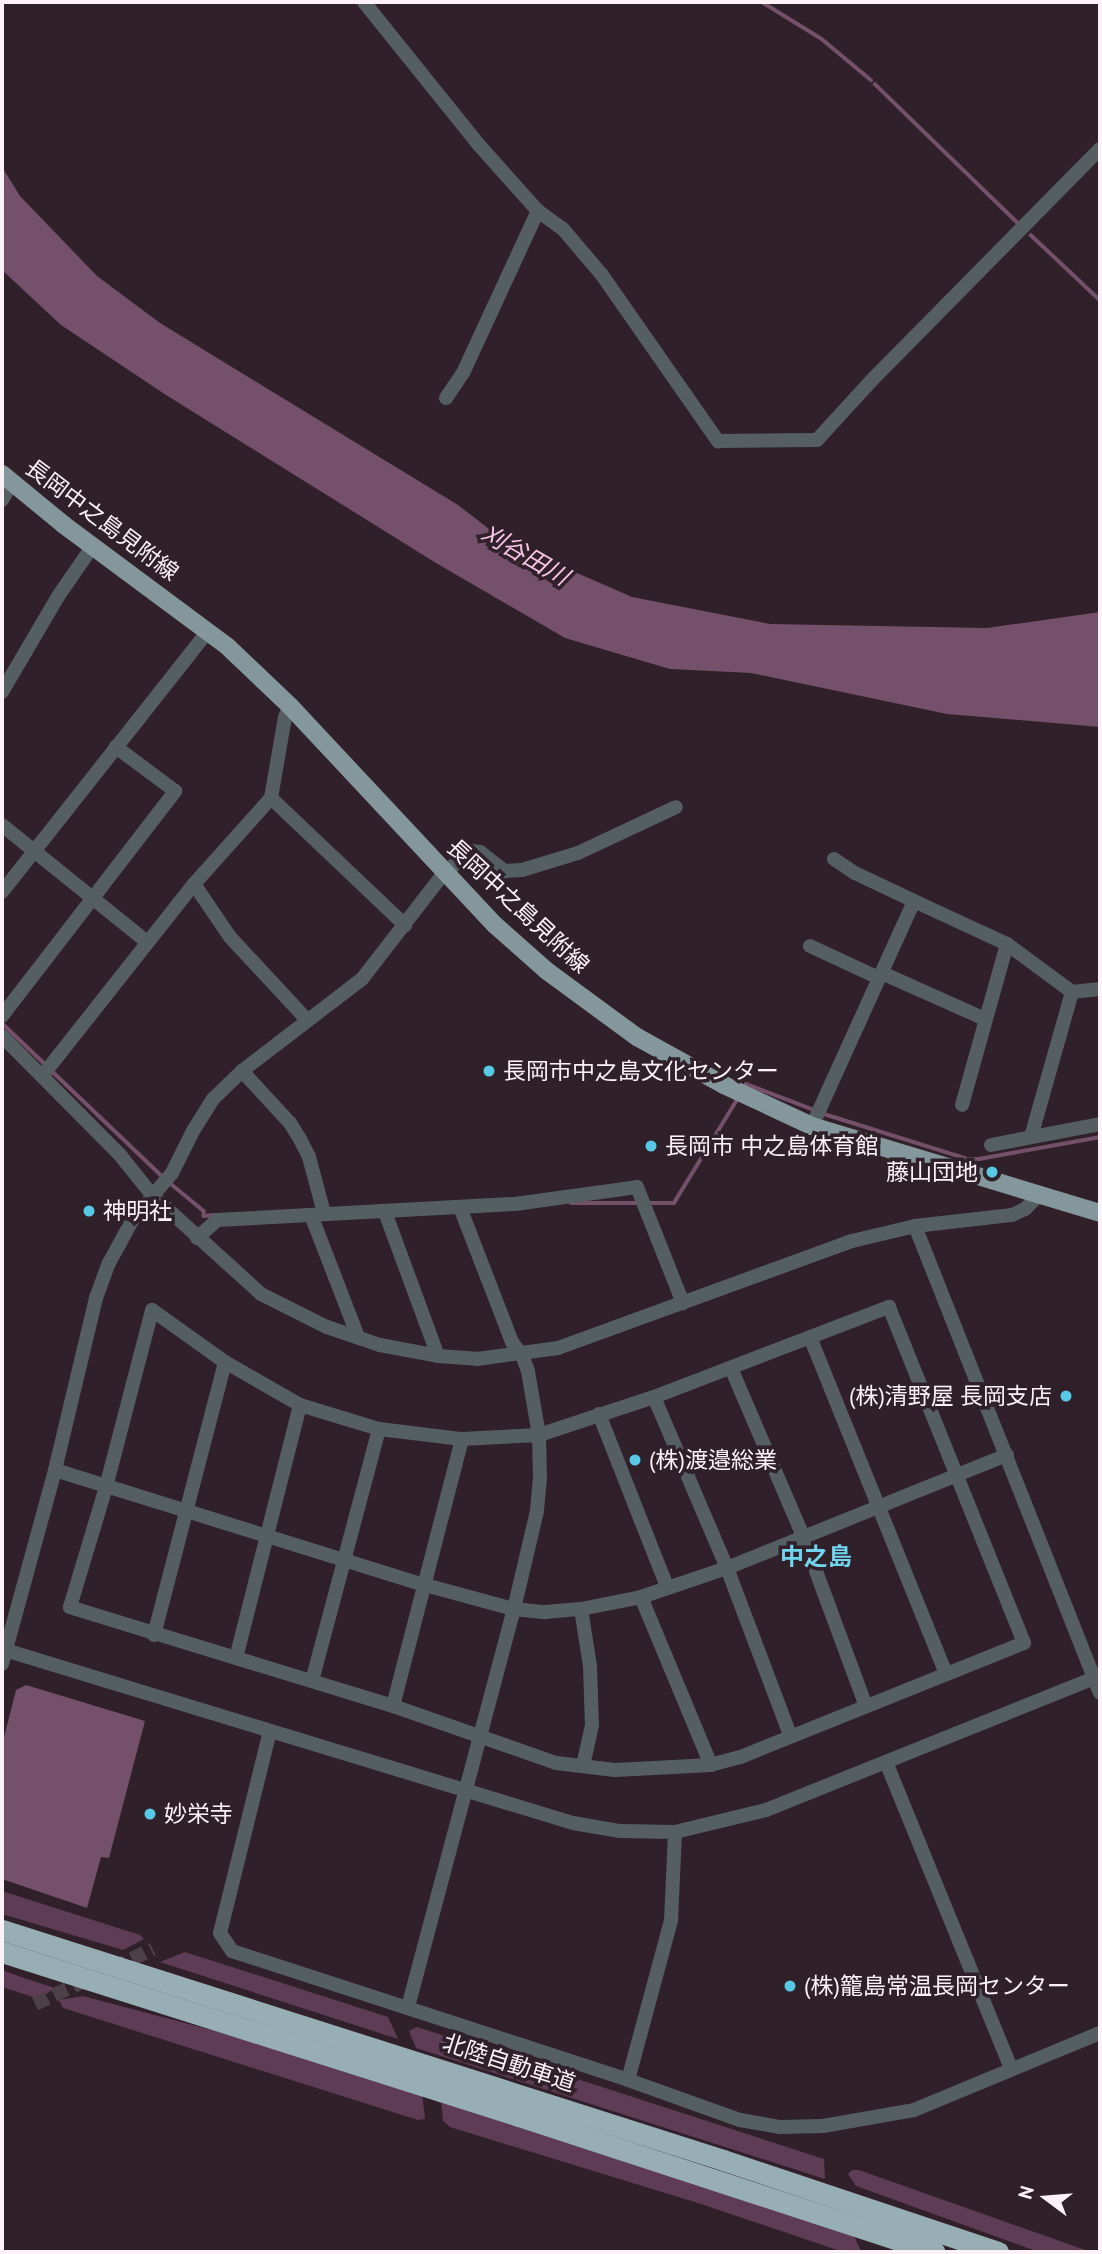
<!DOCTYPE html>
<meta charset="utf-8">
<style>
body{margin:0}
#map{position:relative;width:1102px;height:2254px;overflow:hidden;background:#2f202a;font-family:"PT Sans","Noto Sans JP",sans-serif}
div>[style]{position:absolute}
.forest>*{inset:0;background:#5f3c55}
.water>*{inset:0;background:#75506a}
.stream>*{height:3.5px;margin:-1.75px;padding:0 1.75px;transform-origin:1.75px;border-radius:1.75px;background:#75506a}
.minor-tunnel>*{height:14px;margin-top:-7px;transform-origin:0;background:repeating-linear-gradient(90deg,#4e4049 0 14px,transparent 0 21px)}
.minor>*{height:14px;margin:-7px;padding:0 7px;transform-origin:7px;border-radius:7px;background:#555f61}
.major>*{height:18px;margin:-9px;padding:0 9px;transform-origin:9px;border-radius:9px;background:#84979d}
.highway>*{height:21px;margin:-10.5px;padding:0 10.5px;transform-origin:10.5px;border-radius:10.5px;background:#96aeb4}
.dots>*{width:19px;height:19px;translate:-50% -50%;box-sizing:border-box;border:4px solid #2f202a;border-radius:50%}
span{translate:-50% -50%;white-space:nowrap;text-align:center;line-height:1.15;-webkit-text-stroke:7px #2f202a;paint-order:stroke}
.street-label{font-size:23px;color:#fcf2f8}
.poi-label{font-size:23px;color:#fcf2f8}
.left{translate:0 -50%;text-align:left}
.right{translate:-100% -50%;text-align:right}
.water-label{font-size:24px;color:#f8c4e7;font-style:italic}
.neighbourhood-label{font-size:24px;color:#71d5ee;font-weight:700}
.frame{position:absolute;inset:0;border:4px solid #fcf2f8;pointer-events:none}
.north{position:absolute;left:1011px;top:2163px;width:70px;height:70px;-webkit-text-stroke:5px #2f202a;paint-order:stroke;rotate:286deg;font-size:19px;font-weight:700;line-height:28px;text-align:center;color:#fcf2f8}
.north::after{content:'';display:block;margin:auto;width:24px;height:32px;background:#fcf2f8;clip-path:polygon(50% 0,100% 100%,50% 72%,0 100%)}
</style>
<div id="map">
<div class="forest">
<div style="clip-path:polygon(2px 1891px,140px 1935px,144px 1939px,123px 1950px,2px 1914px)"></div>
<div style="clip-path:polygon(185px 1952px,388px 2017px,398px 2039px,160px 1962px)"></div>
<div style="clip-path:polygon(2px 1970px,21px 1977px,55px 1988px,39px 1999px,2px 1987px)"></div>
<div style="clip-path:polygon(83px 1996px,219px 2032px,422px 2093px,425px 2119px,418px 2120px,63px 2008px,59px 2000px)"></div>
<div style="clip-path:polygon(417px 2027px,824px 2159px,825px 2179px,416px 2048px,409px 2031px)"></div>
<div style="clip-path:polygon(441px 2101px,854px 2236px,861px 2251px,843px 2252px,701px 2204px,450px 2127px,443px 2121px)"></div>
<div style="clip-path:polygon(852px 2170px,859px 2170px,1091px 2252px,1039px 2252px,856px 2186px,848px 2174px)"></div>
</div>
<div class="water">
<div style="clip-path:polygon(2px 167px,20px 196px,97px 276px,160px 323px,458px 505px,506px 542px,632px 597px,770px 624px,987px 628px,1100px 612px,1100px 727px,947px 714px,751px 673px,670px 669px,565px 638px,436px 563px,166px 395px,61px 325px,2px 270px)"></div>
<div style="clip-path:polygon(26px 1685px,145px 1721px,109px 1858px,101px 1857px,87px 1908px,2px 1879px,2px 1745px,16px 1690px)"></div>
</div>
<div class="stream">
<div style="left:762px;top:2px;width:70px;rotate:31.7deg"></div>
<div style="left:822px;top:39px;width:64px;rotate:39.9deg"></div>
<div style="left:875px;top:84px;width:198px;rotate:44.2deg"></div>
<div style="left:1031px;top:235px;width:95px;rotate:43.3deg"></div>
<div style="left:2px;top:1023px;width:59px;rotate:43.6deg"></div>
<div style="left:51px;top:1070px;width:156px;rotate:43.7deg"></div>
<div style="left:744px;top:1088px;width:4px;rotate:-63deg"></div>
<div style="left:746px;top:1084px;width:73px;rotate:20.9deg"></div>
<div style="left:821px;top:1113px;width:154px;rotate:17.4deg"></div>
<div style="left:968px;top:1159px;width:11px"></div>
<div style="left:979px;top:1159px;width:123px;rotate:-10.3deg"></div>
<div style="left:170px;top:1183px;width:44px;rotate:39.5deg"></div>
<div style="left:204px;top:1211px;width:5px;rotate:90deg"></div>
<div style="left:204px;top:1216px;width:10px;rotate:-6deg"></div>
<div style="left:571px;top:1203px;width:70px"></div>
<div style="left:648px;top:1203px;width:26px"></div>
<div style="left:674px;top:1203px;width:123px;rotate:-58.6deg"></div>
</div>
<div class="minor-tunnel">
<div style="left:113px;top:1968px;width:44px;rotate:-25.4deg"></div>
<div style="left:35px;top:2004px;width:62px;rotate:-24.9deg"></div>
</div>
<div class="minor">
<div style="left:364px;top:2px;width:184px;rotate:51.2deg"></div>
<div style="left:479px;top:145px;width:89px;rotate:48.2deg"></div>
<div style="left:538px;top:211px;width:31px;rotate:36deg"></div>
<div style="left:563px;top:229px;width:60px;rotate:49.7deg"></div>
<div style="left:602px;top:275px;width:203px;rotate:55.1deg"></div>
<div style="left:718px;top:441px;width:99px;rotate:-0.6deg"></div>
<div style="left:817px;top:440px;width:80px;rotate:-47.5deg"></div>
<div style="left:871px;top:381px;width:326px;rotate:-45.4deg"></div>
<div style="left:446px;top:398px;width:30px;rotate:-56deg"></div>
<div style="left:463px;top:373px;width:179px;rotate:-65.2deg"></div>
<div style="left:2px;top:500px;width:20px;rotate:-60deg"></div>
<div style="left:2px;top:692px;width:113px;rotate:-59.6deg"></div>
<div style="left:59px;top:595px;width:58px;rotate:-55.5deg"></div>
<div style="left:271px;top:798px;width:185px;rotate:43.5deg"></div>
<div style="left:2px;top:825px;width:186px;rotate:38.9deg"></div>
<div style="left:834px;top:859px;width:25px;rotate:34deg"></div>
<div style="left:855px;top:873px;width:65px;rotate:25.4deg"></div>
<div style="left:194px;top:884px;width:64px;rotate:55.8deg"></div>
<div style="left:230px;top:937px;width:113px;rotate:47.1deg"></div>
<div style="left:2px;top:892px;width:333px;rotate:-51.7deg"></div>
<div style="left:1007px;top:944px;width:81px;rotate:36.4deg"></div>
<div style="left:1072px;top:992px;width:28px;rotate:-6deg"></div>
<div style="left:810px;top:946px;width:76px;rotate:24.9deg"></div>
<div style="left:882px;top:973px;width:113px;rotate:24.1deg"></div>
<div style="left:2px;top:1016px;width:284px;rotate:-52.4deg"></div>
<div style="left:175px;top:791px;width:74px;rotate:-143.3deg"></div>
<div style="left:2px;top:1036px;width:168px;rotate:45.2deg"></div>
<div style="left:120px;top:1155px;width:53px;rotate:51.2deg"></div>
<div style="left:153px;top:1196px;width:146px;rotate:42.2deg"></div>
<div style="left:261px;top:1294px;width:74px;rotate:26.6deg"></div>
<div style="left:327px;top:1327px;width:56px;rotate:18.8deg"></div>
<div style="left:380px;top:1345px;width:59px;rotate:10.7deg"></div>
<div style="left:438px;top:1356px;width:39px;rotate:4deg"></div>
<div style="left:477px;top:1359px;width:82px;rotate:-7.7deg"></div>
<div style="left:558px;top:1348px;width:313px;rotate:-20deg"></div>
<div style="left:852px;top:1241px;width:65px;rotate:-13.4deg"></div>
<div style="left:915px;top:1226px;width:98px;rotate:-6.5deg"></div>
<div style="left:1012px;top:1215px;width:14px;rotate:-25deg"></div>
<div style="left:1025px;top:1209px;width:20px;rotate:-45deg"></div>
<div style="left:242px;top:1071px;width:71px;rotate:47.3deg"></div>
<div style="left:290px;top:1123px;width:19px;rotate:58deg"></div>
<div style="left:300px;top:1139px;width:20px;rotate:63deg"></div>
<div style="left:309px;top:1157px;width:58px;rotate:75deg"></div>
<div style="left:43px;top:1075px;width:243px;rotate:-51.7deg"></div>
<div style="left:194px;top:884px;width:115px;rotate:-48.2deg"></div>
<div style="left:271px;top:798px;width:82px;rotate:-80.2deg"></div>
<div style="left:285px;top:717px;width:12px;rotate:-66deg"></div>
<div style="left:812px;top:1126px;width:247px;rotate:-65.6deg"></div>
<div style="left:914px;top:901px;width:102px;rotate:24.8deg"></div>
<div style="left:1007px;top:944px;width:167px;rotate:105.6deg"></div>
<div style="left:1031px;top:1137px;width:151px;rotate:-74.2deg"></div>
<div style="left:991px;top:1145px;width:111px;rotate:-10.9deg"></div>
<div style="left:385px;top:1212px;width:153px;rotate:69.8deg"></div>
<div style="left:311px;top:1215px;width:131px;rotate:68.9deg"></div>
<div style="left:915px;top:1226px;width:502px;rotate:68.39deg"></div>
<div style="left:197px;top:1238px;width:27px;rotate:-42deg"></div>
<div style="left:217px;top:1220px;width:298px;rotate:-3.1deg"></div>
<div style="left:515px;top:1204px;width:123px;rotate:-7.9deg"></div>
<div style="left:637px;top:1187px;width:125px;rotate:68.4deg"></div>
<div style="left:889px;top:1307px;width:362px;rotate:68.1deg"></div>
<div style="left:1024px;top:1643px;width:306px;rotate:158.1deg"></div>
<div style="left:740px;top:1757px;width:30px;rotate:165deg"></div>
<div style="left:711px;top:1765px;width:96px;rotate:177deg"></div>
<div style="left:615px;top:1770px;width:59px;rotate:-173.2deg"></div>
<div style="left:556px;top:1763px;width:173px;rotate:-160.7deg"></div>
<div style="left:393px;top:1706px;width:338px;rotate:-163deg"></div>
<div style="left:70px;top:1607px;width:125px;rotate:-73.3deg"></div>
<div style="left:106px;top:1487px;width:183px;rotate:-75.4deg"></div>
<div style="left:152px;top:1310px;width:90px;rotate:35.5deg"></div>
<div style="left:225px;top:1362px;width:86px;rotate:29.8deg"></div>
<div style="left:300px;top:1405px;width:83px;rotate:16.9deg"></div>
<div style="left:379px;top:1429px;width:84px;rotate:6.9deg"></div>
<div style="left:462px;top:1439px;width:77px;rotate:-3deg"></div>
<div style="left:539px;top:1435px;width:121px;rotate:-18.3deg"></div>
<div style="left:654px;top:1397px;width:252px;rotate:-21deg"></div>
<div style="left:810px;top:1337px;width:363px;rotate:68deg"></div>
<div style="left:731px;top:1368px;width:183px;rotate:66.8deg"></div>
<div style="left:803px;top:1536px;width:181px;rotate:69.7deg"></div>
<div style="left:654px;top:1397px;width:186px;rotate:66.9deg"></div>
<div style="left:727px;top:1568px;width:178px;rotate:69.3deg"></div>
<div style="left:599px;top:1414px;width:186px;rotate:68.5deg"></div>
<div style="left:55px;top:1470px;width:387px;rotate:17.3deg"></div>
<div style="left:425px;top:1585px;width:92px;rotate:15.1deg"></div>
<div style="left:514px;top:1609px;width:31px;rotate:6deg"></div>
<div style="left:545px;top:1612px;width:36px;rotate:-5deg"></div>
<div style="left:581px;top:1609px;width:61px;rotate:-11.3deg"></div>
<div style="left:641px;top:1597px;width:91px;rotate:-18.6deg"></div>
<div style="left:727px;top:1568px;width:302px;rotate:-22deg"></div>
<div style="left:641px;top:1597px;width:182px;rotate:67.4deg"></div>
<div style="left:581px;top:1609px;width:58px;rotate:81deg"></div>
<div style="left:590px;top:1666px;width:59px;rotate:88.1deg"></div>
<div style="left:592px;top:1725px;width:42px;rotate:102.4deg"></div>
<div style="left:154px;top:1635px;width:282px;rotate:-75.4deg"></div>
<div style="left:5px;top:1650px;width:594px;rotate:16.94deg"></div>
<div style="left:573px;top:1823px;width:48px;rotate:9.7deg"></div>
<div style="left:620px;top:1831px;width:55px;rotate:1deg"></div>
<div style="left:675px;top:1832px;width:94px;rotate:-13.6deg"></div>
<div style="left:766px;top:1810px;width:360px;rotate:-21.9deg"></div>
<div style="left:236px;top:1658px;width:261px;rotate:-75.8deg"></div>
<div style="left:2px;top:1664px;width:201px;rotate:-74.7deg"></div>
<div style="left:55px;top:1470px;width:177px;rotate:-76.6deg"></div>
<div style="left:96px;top:1298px;width:37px;rotate:-70deg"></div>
<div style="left:109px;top:1263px;width:50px;rotate:-61.4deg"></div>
<div style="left:133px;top:1219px;width:60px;rotate:-49.7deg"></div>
<div style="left:172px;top:1173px;width:47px;rotate:-63.4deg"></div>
<div style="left:193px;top:1131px;width:38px;rotate:-58deg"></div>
<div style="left:213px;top:1099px;width:40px;rotate:-44deg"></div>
<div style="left:242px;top:1071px;width:151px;rotate:-37.5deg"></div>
<div style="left:362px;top:979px;width:134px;rotate:-52.3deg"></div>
<div style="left:444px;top:873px;width:35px;rotate:-39deg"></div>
<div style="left:471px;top:851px;width:9px;rotate:6deg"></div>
<div style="left:480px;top:852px;width:31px;rotate:38deg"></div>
<div style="left:504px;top:871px;width:18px;rotate:-3deg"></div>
<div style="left:522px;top:870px;width:59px;rotate:-16.9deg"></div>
<div style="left:578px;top:853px;width:108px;rotate:-25.1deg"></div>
<div style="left:312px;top:1681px;width:261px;rotate:-75.1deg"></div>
<div style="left:393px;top:1706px;width:276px;rotate:-75.5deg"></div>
<div style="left:270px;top:1731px;width:208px;rotate:103.9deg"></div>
<div style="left:220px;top:1933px;width:22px;rotate:56deg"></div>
<div style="left:232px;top:1951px;width:416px;rotate:18deg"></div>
<div style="left:628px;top:2080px;width:119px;rotate:19.7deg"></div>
<div style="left:740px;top:2120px;width:41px;rotate:9.9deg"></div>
<div style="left:780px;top:2127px;width:43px;rotate:-1.3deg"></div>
<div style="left:823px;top:2126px;width:92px;rotate:-10deg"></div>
<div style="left:914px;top:2110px;width:201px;rotate:-22.5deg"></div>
<div style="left:886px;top:1762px;width:331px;rotate:67.8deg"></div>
<div style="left:408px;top:2007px;width:412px;rotate:-75.1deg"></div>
<div style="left:514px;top:1609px;width:101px;rotate:-76.8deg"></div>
<div style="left:537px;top:1511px;width:32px;rotate:-85deg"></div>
<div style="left:540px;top:1479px;width:44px;rotate:-91.3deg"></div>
<div style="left:539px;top:1435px;width:65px;rotate:-99.8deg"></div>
<div style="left:528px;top:1371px;width:17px;rotate:-111deg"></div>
<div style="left:522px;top:1355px;width:16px;rotate:-128deg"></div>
<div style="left:512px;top:1342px;width:145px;rotate:-111.1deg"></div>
<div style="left:628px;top:2080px;width:165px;rotate:-74.9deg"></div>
<div style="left:671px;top:1921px;width:89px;rotate:-87.4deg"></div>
</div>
<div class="major">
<div style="left:2px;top:474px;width:80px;rotate:39.4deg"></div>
<div style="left:64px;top:525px;width:204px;rotate:36.6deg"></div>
<div style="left:228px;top:647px;width:86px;rotate:43.6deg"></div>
<div style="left:290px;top:706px;width:300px;rotate:46.9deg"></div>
<div style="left:495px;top:925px;width:69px;rotate:41.5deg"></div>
<div style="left:547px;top:971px;width:112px;rotate:36.3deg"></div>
<div style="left:637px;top:1037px;width:99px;rotate:28.9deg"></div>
<div style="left:724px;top:1085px;width:97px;rotate:25deg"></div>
<div style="left:812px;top:1126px;width:301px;rotate:16.8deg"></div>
</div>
<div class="highway">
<div style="left:2px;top:1930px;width:757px;rotate:17.69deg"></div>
<div style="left:723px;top:2160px;width:290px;rotate:18.5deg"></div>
<div style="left:2px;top:1952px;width:542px;rotate:17.6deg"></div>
<div style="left:519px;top:2116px;width:437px;rotate:18.1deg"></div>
</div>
<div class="dots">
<div style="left:489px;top:1071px;background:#58c9e4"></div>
<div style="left:651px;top:1146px;background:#58c9e4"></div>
<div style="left:992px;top:1172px;background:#58c9e4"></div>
<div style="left:89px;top:1211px;background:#58c9e4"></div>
<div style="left:1066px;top:1396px;background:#58c9e4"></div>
<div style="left:635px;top:1460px;background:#58c9e4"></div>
<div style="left:150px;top:1814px;background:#58c9e4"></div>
<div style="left:790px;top:1986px;background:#58c9e4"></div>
</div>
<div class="street-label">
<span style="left:102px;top:520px;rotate:37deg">長岡中之島見附線</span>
<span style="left:518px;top:906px;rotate:43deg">長岡中之島見附線</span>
<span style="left:509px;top:2063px;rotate:18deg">北陸自動車道</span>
</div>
<div class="poi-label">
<span class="left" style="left:503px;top:1071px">長岡市中之島文化センター</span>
<span class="left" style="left:665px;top:1146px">長岡市 中之島体育館</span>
<span class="right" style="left:978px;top:1172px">藤山団地</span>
<span class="left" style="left:103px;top:1211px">神明社</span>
<span class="right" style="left:1052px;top:1396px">(株)清野屋 長岡支店</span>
<span class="left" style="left:649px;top:1460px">(株)渡邉総業</span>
<span class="left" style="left:164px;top:1814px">妙栄寺</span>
<span class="left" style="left:804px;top:1986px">(株)籠島常温長岡センター</span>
</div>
<div class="water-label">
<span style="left:525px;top:555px;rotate:30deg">刈谷田川</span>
</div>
<div class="neighbourhood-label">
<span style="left:816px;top:1557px">中之島</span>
</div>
<div class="frame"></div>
<div class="north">N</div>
</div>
